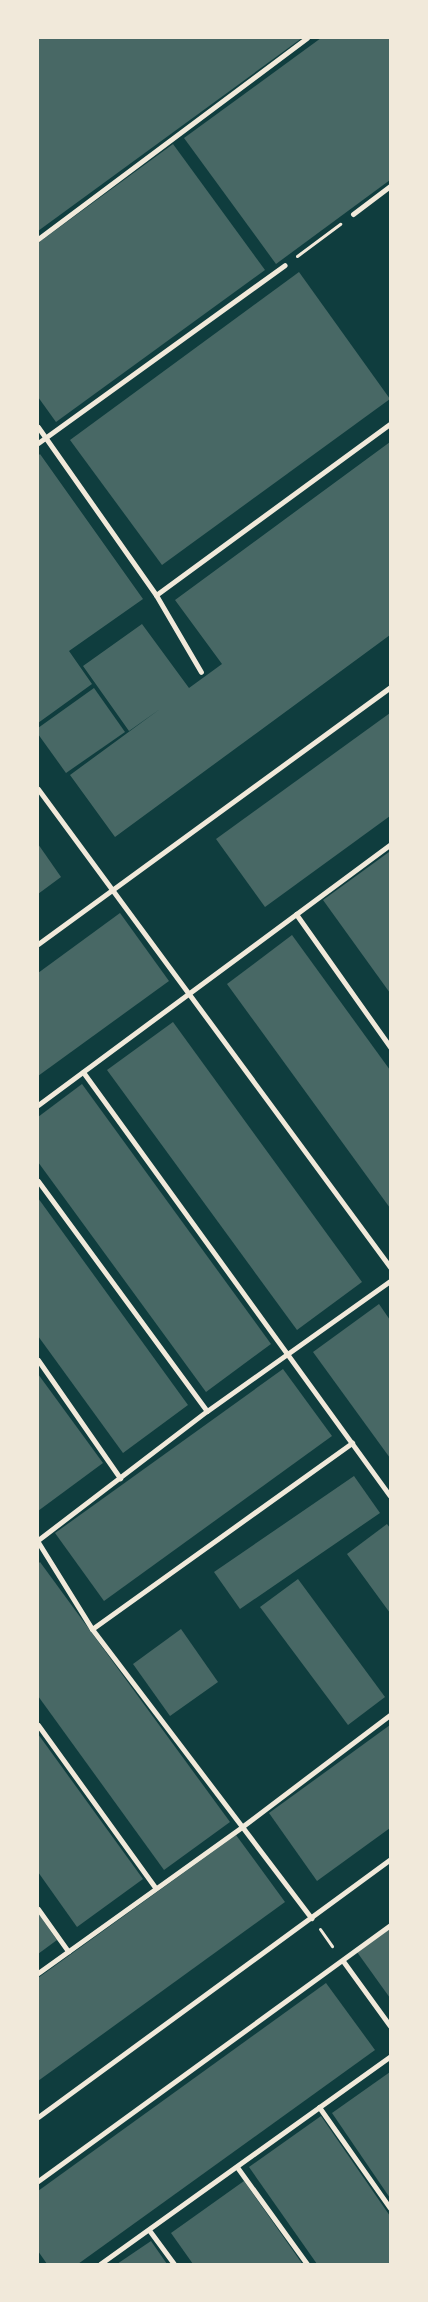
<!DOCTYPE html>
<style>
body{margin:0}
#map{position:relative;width:428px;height:2302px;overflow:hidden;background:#0f3d3e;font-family:Georgia,serif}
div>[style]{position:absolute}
.building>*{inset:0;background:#486865}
.path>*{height:3px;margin:-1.5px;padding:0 1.5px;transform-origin:1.5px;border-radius:1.5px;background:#f1e9da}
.minor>*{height:5px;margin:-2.5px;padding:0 2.5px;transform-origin:2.5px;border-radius:2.5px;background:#f1e9da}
span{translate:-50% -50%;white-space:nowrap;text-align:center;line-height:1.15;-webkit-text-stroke:4px #f1e9da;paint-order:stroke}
.frame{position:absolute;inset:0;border:39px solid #f1e9da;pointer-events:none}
</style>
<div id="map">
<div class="building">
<div style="clip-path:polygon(38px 38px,302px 38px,38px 231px)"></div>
<div style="clip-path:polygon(321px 38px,390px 38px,390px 180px,276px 264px,184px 138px)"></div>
<div style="clip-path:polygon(173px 144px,265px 270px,56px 422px,38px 397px,38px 243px)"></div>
<div style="clip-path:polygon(299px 272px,390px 399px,162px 565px,70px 440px)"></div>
<div style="clip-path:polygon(390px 442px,390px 635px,115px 837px,70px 775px,160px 709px,129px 731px,83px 666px,142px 624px,189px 688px,222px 664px,175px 600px)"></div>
<div style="clip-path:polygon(40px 454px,143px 599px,69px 651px,92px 684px,38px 723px,38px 456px)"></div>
<div style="clip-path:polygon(94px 688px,125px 732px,66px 773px,38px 734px,38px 728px)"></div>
<div style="clip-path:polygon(390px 713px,390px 816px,265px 907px,216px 839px)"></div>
<div style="clip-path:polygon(38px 844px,61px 877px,38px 894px)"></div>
<div style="clip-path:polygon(389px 852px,390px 855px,390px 993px,323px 900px)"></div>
<div style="clip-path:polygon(120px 913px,169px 981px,38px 1076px,38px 973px)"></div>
<div style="clip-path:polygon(292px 935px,390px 1070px,390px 1208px,227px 984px)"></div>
<div style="clip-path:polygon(173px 1022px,362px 1282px,297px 1330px,107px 1070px)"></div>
<div style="clip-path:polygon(82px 1084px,271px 1344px,206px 1392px,38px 1162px,38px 1117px)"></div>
<div style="clip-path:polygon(38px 1198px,188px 1405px,123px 1453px,38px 1336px)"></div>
<div style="clip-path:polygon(379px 1304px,390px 1320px,390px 1458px,313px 1352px)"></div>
<div style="clip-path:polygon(283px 1369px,332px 1436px,104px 1601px,55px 1533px)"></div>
<div style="clip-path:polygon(38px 1374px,103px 1463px,38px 1511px)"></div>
<div style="clip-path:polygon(354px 1476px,380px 1513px,240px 1609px,214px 1572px)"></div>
<div style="clip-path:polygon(387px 1524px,390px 1528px,390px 1613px,347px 1554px)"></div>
<div style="clip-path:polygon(40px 1562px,230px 1822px,164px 1870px,38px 1696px,38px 1564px)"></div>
<div style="clip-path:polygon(298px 1579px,385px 1697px,348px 1725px,260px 1607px)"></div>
<div style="clip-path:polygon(181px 1629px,218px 1682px,170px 1716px,133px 1664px)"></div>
<div style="clip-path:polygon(390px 1725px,390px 1828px,317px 1881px,269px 1813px)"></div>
<div style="clip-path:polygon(38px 1734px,143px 1879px,77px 1927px,38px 1872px)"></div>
<div style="clip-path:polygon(236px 1835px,285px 1902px,38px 2081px,38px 1978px)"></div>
<div style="clip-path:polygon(38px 1913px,57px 1940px,38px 1954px)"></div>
<div style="clip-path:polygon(390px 1927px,390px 1998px,357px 1952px)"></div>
<div style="clip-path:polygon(326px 1983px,375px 2050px,78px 2264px,47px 2264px,38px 2251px,38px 2191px)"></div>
<div style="clip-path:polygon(390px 2072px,390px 2198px,332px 2113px)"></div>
<div style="clip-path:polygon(321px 2116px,390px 2216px,390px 2264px,317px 2264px,249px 2167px)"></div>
<div style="clip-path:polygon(244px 2181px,301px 2262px,302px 2264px,193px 2264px,171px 2233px)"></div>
<div style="clip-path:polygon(151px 2241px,167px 2264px,117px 2264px)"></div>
</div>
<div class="path">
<div style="left:297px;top:256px;width:54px;rotate:-36.7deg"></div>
<div style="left:320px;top:1929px;width:21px;rotate:55deg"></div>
</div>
<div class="minor">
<div style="left:353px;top:214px;width:46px;rotate:-37.1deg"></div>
<div style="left:38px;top:239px;width:336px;rotate:-36.8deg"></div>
<div style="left:38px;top:427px;width:205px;rotate:54.9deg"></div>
<div style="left:156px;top:595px;width:89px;rotate:59.7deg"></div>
<div style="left:38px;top:443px;width:304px;rotate:-35.8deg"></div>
<div style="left:156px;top:595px;width:290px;rotate:-36.2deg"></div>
<div style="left:38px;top:789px;width:594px;rotate:53.63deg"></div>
<div style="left:296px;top:914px;width:163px;rotate:54.7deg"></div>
<div style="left:38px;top:944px;width:436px;rotate:-36.1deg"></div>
<div style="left:83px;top:1072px;width:523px;rotate:54.09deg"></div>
<div style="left:38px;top:1105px;width:438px;rotate:-36.5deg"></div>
<div style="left:38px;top:1181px;width:285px;rotate:53.7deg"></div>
<div style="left:38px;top:1360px;width:144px;rotate:55.2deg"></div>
<div style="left:38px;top:1540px;width:213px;rotate:-37.4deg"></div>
<div style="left:207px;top:1411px;width:224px;rotate:-35.4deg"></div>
<div style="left:38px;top:1542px;width:102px;rotate:58.2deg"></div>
<div style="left:92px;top:1629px;width:363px;rotate:52.8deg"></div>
<div style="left:92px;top:1629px;width:320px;rotate:-35.6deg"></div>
<div style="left:38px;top:1725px;width:200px;rotate:54.2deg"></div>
<div style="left:38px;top:1909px;width:52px;rotate:54.5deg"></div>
<div style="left:343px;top:1961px;width:80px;rotate:54.1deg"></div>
<div style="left:38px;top:1973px;width:252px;rotate:-35.6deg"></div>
<div style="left:243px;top:1826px;width:184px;rotate:-37.1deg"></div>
<div style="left:319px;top:2107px;width:123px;rotate:54.9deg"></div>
<div style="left:38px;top:2117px;width:436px;rotate:-36.2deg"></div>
<div style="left:237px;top:2167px;width:120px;rotate:54.2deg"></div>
<div style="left:38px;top:2181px;width:435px;rotate:-36deg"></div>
<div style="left:149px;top:2230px;width:42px;rotate:53.7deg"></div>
<div style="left:100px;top:2264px;width:357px;rotate:-35.6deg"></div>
</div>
<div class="frame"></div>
</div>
